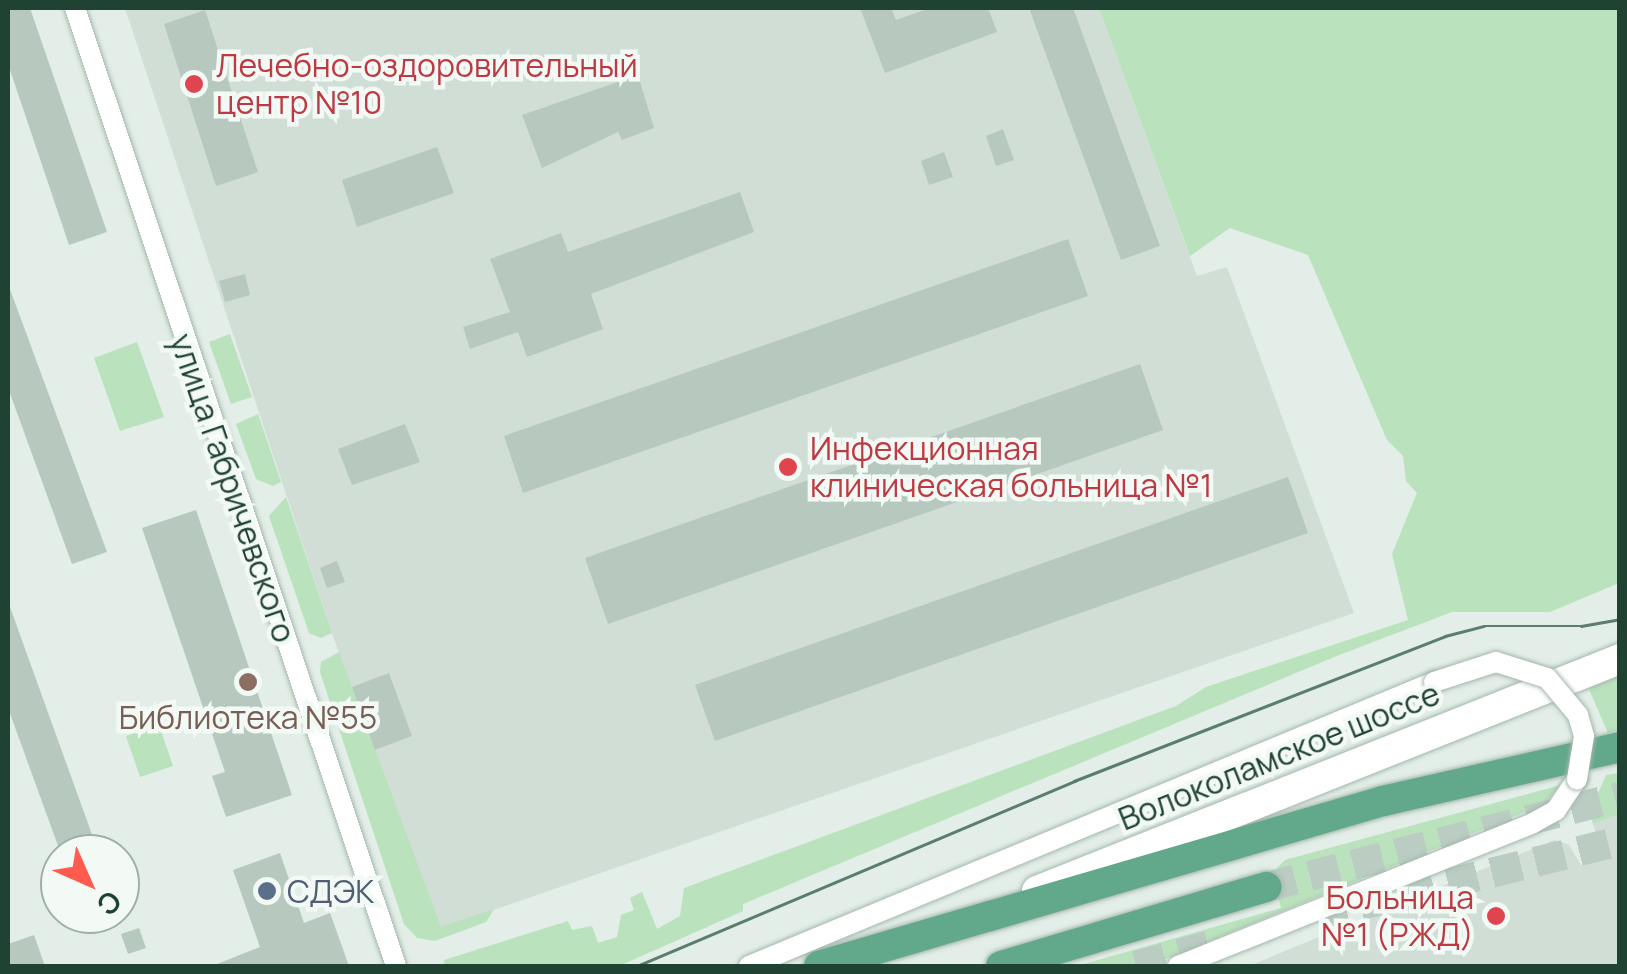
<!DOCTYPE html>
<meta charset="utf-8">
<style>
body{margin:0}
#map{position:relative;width:1627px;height:974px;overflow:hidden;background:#e2eee7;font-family:Manrope,sans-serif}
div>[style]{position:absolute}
.built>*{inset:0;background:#d0ded5}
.green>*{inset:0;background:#b9e2bd}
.building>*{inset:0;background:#b7c9bf}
.secondary-tunnel>*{height:30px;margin-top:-15px;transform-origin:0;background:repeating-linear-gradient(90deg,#bbccc3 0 30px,transparent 0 45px)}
.primary-tunnel>*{height:30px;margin-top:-15px;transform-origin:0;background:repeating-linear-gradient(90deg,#bbccc3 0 30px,transparent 0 45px)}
.roads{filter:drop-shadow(0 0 2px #a4b7ad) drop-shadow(0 0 2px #a4b7ad)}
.minor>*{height:20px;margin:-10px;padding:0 10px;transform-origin:10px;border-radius:10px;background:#fff}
.secondary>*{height:30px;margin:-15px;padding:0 15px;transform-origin:15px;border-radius:15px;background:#fff}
.primary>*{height:30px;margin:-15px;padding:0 15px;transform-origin:15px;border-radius:15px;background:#61a98a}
.tram>*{height:2.5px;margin:-1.25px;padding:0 1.25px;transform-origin:1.25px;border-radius:1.25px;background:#5a7d6e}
.bridges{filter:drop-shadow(0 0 2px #a4b7ad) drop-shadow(0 0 2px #a4b7ad)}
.minor-bridge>*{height:20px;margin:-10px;padding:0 10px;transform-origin:10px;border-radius:10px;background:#fff}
.dots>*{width:28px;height:28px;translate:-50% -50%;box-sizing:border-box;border:5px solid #f3faf6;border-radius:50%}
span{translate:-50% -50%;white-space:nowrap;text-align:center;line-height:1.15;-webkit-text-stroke:9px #f3faf6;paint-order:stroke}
.health-label{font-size:32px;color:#be3a42}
.left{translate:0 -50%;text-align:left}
.right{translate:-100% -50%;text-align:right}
.street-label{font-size:32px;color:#204233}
.education-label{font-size:32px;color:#785e54}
.service-label{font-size:32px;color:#4e5e75}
.frame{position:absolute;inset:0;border:10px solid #204233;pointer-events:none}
.north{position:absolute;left:40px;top:834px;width:100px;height:100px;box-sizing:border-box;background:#f3faf6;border:2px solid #9fb0a8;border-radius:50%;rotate:135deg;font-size:28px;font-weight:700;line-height:40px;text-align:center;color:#204233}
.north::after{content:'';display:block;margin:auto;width:35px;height:45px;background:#ff5c4f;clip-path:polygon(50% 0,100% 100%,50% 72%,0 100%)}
</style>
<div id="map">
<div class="built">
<div style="clip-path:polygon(125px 8px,1099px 8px,1197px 276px,1227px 267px,1354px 613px,441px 928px,334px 639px)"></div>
<div style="clip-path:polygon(1619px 814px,1619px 966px,1249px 966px,1554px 840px,1569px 845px,1581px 865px,1603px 857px,1593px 824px)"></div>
</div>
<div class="green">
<div style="clip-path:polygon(1099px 8px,1619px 8px,1619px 583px,1550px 612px,1452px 612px,1339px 655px,743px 904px,743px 911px,619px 966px,445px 966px,444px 960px,568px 921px,572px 930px,592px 926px,598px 943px,617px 937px,621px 915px,634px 910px,630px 898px,642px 892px,657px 929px,680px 916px,684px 888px,1176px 706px,1206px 687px,1408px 620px,1392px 554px,1417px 493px,1406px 481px,1403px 456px,1387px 440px,1308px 255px,1230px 228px,1190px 256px)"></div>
<div style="clip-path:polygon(230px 334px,252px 397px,231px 404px,209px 342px)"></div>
<div style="clip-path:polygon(137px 342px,164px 417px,120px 431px,94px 358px)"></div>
<div style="clip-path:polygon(258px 414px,281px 482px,273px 486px,256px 479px,236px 424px)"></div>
<div style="clip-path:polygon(286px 497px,332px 633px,321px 638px,309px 633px,269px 516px)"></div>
<div style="clip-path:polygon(339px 652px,441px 927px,494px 909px,486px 922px,435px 941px,417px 938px,404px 924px,320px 672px,321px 662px)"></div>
<div style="clip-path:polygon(1619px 672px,1619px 729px,1608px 733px,1588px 687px)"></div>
<div style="clip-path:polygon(159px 725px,173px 766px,140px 777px,126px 736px)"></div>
<div style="clip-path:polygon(1619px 773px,1619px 814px,1593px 824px,1590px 812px,1606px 775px)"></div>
<div style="clip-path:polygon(1561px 785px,1544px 804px,1149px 966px,1077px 966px,1281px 908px,1272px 873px,1285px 860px)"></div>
</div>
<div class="building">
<div style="clip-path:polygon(8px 8px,30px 8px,107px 232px,69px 245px,8px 64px)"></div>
<div style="clip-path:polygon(860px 8px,891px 8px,896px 20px,930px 8px,988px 8px,997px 32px,885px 73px)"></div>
<div style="clip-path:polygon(1029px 8px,1073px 8px,1160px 246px,1121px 260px)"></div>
<div style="clip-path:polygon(205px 10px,258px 172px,216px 186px,164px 24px)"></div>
<div style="clip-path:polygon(638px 75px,654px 128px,622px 140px,618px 132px,542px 168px,522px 115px)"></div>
<div style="clip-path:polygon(1003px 129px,1014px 160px,996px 166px,986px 136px)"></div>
<div style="clip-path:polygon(437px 147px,454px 193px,357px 227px,342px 180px)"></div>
<div style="clip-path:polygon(944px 152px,953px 177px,929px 185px,921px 161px)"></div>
<div style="clip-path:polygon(740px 192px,754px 232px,591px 294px,603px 329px,527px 357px,518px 332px,470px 349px,463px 327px,510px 312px,490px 259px,561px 233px,568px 252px)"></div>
<div style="clip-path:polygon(1068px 239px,1088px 296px,523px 493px,504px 436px)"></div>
<div style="clip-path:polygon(245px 274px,250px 295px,225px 302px,219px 281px)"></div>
<div style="clip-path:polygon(8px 284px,107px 552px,72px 564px,8px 388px)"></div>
<div style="clip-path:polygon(1140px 364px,1163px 430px,608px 624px,585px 558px)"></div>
<div style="clip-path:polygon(405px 424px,420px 462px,352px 485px,338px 449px)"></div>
<div style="clip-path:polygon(1288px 477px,1308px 533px,715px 741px,695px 685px)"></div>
<div style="clip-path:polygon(196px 510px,292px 795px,226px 817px,212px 776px,225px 772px,142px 528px)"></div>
<div style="clip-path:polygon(337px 561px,345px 582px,327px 588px,320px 568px)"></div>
<div style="clip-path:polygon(8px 607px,10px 607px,99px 854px,61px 854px,8px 708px)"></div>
<div style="clip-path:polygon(389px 673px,412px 736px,375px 750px,352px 687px)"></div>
<div style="clip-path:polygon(280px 853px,304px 923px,330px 913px,349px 966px,212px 966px,260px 947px,233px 870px)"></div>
<div style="clip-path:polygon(139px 928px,146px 948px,128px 954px,121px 934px)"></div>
<div style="clip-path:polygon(34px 935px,45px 966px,8px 966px,8px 944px)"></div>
</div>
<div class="secondary-tunnel">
<div style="left:1317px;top:916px;width:312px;rotate:-13.9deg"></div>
<div style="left:1136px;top:966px;width:86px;rotate:-15.5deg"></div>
</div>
<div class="primary-tunnel">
<div style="left:1266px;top:887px;width:365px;rotate:-14.3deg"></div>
</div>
<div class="roads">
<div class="minor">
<div style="left:75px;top:8px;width:1010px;rotate:71.48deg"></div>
<div style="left:749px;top:966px;width:742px;rotate:-22.52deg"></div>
<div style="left:1178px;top:966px;width:383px;rotate:-21.9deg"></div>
<div style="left:1533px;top:823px;width:26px;rotate:-29deg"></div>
<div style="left:1556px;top:810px;width:37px;rotate:-56deg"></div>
</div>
<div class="secondary">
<div style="left:1037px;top:891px;width:627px;rotate:-21.7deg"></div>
</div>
<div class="primary">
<div style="left:819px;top:966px;width:588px;rotate:-16.31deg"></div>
<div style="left:1383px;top:801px;width:243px;rotate:-12.8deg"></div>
<div style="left:1001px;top:966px;width:277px;rotate:-16.6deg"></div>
</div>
</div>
<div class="tram">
<div style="left:637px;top:966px;width:475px;rotate:-22.9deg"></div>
<div style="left:1074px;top:781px;width:398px;rotate:-21.3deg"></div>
<div style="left:1445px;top:636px;width:40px;rotate:-14.4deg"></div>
<div style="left:1484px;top:626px;width:97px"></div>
<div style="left:1581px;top:626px;width:40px;rotate:-10deg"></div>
</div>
<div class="bridges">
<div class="minor-bridge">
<div style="left:1434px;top:682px;width:65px;rotate:-17.9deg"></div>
<div style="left:1496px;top:662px;width:53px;rotate:17.4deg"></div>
<div style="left:1547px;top:678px;width:48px;rotate:50deg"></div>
<div style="left:1578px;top:715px;width:22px;rotate:74deg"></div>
<div style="left:1584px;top:736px;width:44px;rotate:99.2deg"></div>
</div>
</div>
<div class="dots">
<div style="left:194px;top:84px;background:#e0444e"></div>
<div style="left:788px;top:467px;background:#e0444e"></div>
<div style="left:248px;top:682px;background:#8d6e63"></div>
<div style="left:267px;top:891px;background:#5c6f8a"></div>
<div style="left:1496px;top:916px;background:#e0444e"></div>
</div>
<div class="health-label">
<span class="left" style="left:216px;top:84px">Лечебно-оздоровительный<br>центр №10</span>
<span class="left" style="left:810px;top:467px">Инфекционная<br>клиническая больница №1</span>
<span class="right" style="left:1474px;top:916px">Больница<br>№1 (РЖД)</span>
</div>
<div class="street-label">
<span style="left:233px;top:488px;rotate:71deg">улица Габричевского</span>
<span style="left:1279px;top:756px;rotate:-22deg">Волоколамское шоссе</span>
</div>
<div class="education-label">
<span style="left:248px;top:717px">Библиотека №55</span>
</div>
<div class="service-label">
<span class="left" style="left:287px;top:891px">СДЭК</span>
</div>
<div class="frame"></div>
<div class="north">С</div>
</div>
